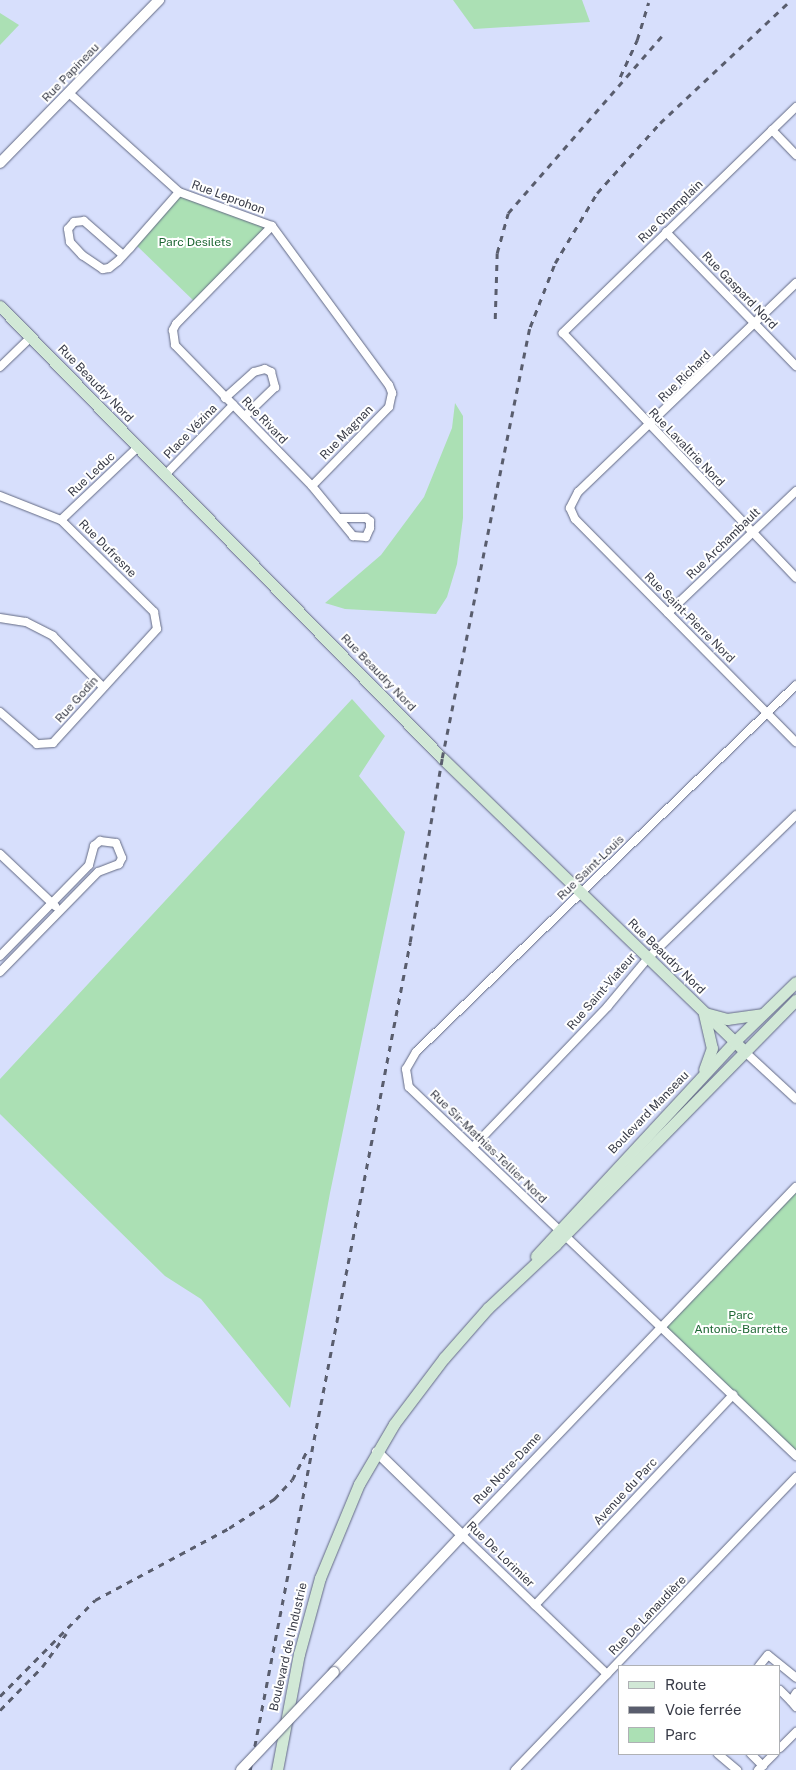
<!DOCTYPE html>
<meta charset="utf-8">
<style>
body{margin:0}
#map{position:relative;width:796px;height:1770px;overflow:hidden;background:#d7dffc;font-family:"Public Sans",sans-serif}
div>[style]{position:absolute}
.green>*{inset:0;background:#abe0b4}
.roads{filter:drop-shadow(0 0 1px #626983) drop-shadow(0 0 1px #626983)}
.minor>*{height:8px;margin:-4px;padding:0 4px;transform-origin:4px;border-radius:4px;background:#fff}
.tertiary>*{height:10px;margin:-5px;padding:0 5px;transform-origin:5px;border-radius:5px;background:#fff}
.secondary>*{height:11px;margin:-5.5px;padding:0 5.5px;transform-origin:5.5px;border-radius:5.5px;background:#d1e8d6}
.rail>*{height:2.5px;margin-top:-1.25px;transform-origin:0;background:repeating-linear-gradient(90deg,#595d6d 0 6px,transparent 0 12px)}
.bridges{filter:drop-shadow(0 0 1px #626983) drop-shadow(0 0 1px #626983)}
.tertiary-bridge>*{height:10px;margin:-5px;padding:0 5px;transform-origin:5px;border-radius:5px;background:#fff}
span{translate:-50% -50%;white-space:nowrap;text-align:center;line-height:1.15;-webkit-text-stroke:4px #fff;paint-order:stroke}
.street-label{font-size:12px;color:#383b47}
.park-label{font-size:12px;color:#1f6835}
.legend{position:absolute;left:618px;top:1665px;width:162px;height:90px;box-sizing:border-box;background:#fff;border:1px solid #afb1b5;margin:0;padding:6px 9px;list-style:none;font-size:15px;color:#383b47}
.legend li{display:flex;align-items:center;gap:10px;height:25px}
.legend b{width:25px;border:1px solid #afb1b5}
</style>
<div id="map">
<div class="green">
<div style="clip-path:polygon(453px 0,582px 0,590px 22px,474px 29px)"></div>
<div style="clip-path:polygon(0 13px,19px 25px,0 45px)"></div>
<div style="clip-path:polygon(179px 192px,272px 226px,197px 304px,134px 243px)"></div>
<div style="clip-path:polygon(455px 403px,463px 416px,463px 518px,457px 564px,447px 597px,436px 614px,345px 609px,325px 603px,381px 555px,424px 497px,452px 428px)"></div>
<div style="clip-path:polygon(352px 699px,385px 736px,359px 776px,405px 832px,330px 1193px,290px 1408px,201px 1299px,165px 1276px,0 1114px,0 1079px)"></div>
<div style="clip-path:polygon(796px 1187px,796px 1456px,661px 1324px)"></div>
</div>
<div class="roads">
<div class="minor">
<div style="left:69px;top:93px;width:148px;rotate:42deg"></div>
<div style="left:179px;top:192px;width:99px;rotate:20.1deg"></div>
<div style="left:272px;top:226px;width:197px;rotate:53.7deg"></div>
<div style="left:389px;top:385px;width:9px;rotate:69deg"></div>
<div style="left:392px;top:393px;width:14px;rotate:102deg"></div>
<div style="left:389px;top:407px;width:110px;rotate:134.3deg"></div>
<div style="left:796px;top:107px;width:325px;rotate:135.9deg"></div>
<div style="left:563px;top:333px;width:338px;rotate:46.4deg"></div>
<div style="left:772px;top:130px;width:35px;rotate:46deg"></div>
<div style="left:272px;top:226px;width:137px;rotate:134.4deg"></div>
<div style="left:176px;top:324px;width:7px;rotate:117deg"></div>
<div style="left:173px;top:330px;width:15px;rotate:82deg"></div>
<div style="left:175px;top:345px;width:197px;rotate:45.8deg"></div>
<div style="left:312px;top:486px;width:65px;rotate:50.6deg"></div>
<div style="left:353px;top:536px;width:13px;rotate:4deg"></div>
<div style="left:366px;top:537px;width:10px;rotate:-66deg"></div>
<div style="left:370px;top:528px;width:7px;rotate:-90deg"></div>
<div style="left:370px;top:521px;width:5px;rotate:-143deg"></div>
<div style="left:366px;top:518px;width:26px;rotate:180deg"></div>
<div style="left:666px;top:232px;width:187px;rotate:45.9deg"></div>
<div style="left:123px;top:255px;width:52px;rotate:-138.9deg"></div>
<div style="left:84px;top:221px;width:10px;rotate:174deg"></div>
<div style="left:74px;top:222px;width:9px;rotate:131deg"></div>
<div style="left:68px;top:229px;width:13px;rotate:81deg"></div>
<div style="left:70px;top:242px;width:18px;rotate:47deg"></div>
<div style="left:82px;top:255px;width:25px;rotate:34deg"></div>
<div style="left:103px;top:269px;width:6px;rotate:-9deg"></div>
<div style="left:109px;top:268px;width:11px;rotate:-38deg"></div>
<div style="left:118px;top:261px;width:18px;rotate:-47deg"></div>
<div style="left:130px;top:248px;width:74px;rotate:-48.8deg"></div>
<div style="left:796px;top:283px;width:302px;rotate:136.2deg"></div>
<div style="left:578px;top:492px;width:18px;rotate:117deg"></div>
<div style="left:570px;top:508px;width:12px;rotate:66deg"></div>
<div style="left:575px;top:519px;width:314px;rotate:45.3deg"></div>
<div style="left:0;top:367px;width:43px;rotate:-44.1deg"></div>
<div style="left:225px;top:398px;width:39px;rotate:-42deg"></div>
<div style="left:254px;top:372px;width:11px;rotate:-15deg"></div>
<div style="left:265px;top:369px;width:7px;rotate:27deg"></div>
<div style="left:271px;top:372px;width:16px;rotate:75deg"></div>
<div style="left:275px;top:387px;width:42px;rotate:136deg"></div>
<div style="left:165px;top:475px;width:98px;rotate:-45.8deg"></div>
<div style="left:0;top:496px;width:66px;rotate:21.5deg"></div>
<div style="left:61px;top:520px;width:131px;rotate:44.7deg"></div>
<div style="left:154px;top:612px;width:17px;rotate:80deg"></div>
<div style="left:157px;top:629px;width:154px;rotate:132.4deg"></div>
<div style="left:53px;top:743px;width:16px;rotate:176deg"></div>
<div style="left:37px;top:744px;width:49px;rotate:-139.1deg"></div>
<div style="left:61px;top:520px;width:106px;rotate:-43.5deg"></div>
<div style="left:668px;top:613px;width:177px;rotate:-43.6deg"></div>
<div style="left:0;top:618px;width:26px;rotate:9deg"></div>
<div style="left:26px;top:622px;width:30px;rotate:27deg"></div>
<div style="left:53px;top:636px;width:71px;rotate:45.6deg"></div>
<div style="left:796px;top:685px;width:528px;rotate:136deg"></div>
<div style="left:416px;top:1052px;width:20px;rotate:120deg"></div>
<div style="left:406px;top:1069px;width:18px;rotate:81deg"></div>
<div style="left:409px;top:1087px;width:535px;rotate:43.64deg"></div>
<div style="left:0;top:854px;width:76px;rotate:43.4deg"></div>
<div style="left:0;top:956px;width:127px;rotate:-45.6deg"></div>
<div style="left:89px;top:865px;width:20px;rotate:-75deg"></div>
<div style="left:94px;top:846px;width:8px;rotate:-40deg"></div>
<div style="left:100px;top:841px;width:16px;rotate:7deg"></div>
<div style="left:116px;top:843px;width:16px;rotate:68deg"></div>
<div style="left:122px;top:858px;width:7px;rotate:117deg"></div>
<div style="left:119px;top:864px;width:22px;rotate:159deg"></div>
<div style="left:98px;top:872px;width:140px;rotate:134.4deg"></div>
<div style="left:745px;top:1052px;width:69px;rotate:42.7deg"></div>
<div style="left:473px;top:1147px;width:195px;rotate:-46.2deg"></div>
<div style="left:608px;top:1006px;width:62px;rotate:-50.2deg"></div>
<div style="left:648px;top:958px;width:206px;rotate:-44deg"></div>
<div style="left:535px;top:1605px;width:289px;rotate:-46.7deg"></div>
<div style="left:759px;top:1666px;width:14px;rotate:-51deg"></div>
<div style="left:768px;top:1655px;width:36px;rotate:39deg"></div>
<div style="left:607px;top:1674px;width:201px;rotate:-136.2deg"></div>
<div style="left:462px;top:1535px;width:482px;rotate:-46.2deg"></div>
<div style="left:780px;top:1690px;width:16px;rotate:45deg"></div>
<div style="left:796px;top:1693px;width:9px;rotate:122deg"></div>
<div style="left:791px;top:1701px;width:8px;rotate:50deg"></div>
<div style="left:780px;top:1748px;width:23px;rotate:-45deg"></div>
<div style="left:718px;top:1754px;width:25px;rotate:40deg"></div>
<div style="left:751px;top:1754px;width:17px;rotate:45deg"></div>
<div style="left:515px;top:1770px;width:406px;rotate:-46.2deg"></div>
<div style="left:758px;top:1770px;width:23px;rotate:-45deg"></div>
</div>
<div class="tertiary">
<div style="left:0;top:163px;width:228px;rotate:-45.7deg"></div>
<div style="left:334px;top:1672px;width:187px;rotate:-46.9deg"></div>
<div style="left:462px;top:1535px;width:119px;rotate:-135.7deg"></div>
</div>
<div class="secondary">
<div style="left:0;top:306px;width:632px;rotate:45.64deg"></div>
<div style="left:442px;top:758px;width:422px;rotate:44.1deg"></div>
<div style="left:705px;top:1013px;width:23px;rotate:15deg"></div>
<div style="left:727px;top:1019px;width:35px;rotate:-8deg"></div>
<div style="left:704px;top:1014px;width:35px;rotate:77deg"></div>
<div style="left:712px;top:1048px;width:23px;rotate:110deg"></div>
<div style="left:536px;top:1256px;width:292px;rotate:-47.2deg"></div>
<div style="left:734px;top:1042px;width:86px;rotate:-44.1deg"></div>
<div style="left:277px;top:1770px;width:118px;rotate:-79.3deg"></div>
<div style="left:299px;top:1654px;width:79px;rotate:-74.6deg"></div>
<div style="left:320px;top:1578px;width:102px;rotate:-67.5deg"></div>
<div style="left:359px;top:1484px;width:69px;rotate:-59.7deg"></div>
<div style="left:394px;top:1424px;width:83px;rotate:-52.9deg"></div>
<div style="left:444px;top:1358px;width:67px;rotate:-48.7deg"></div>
<div style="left:488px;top:1308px;width:92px;rotate:-43.2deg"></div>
<div style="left:555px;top:1245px;width:344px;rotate:-45.5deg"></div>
</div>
</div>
<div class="rail">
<div style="left:620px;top:77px;width:41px;rotate:-65.3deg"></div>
<div style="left:637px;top:40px;width:39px;rotate:-73deg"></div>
<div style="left:495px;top:319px;width:66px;rotate:-88.3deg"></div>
<div style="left:497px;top:253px;width:41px;rotate:-74.6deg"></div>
<div style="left:508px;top:213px;width:236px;rotate:-49deg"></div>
<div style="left:0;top:1696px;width:135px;rotate:-45.3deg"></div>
<div style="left:95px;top:1600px;width:152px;rotate:-28.2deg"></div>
<div style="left:229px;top:1528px;width:54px;rotate:-32.8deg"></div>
<div style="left:274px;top:1499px;width:26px;rotate:-47deg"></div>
<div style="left:292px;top:1480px;width:31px;rotate:-63deg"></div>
<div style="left:0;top:1710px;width:60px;rotate:-45.7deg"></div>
<div style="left:42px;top:1667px;width:41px;rotate:-54deg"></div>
<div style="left:250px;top:1770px;width:843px;rotate:-79.06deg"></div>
<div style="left:410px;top:942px;width:187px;rotate:-80.1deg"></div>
<div style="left:442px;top:758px;width:440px;rotate:-78.5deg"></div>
<div style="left:530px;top:327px;width:69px;rotate:-68.7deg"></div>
<div style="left:555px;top:263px;width:82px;rotate:-59deg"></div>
<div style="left:597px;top:193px;width:94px;rotate:-48deg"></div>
<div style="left:660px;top:123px;width:180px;rotate:-43.2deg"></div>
</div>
<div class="bridges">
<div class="tertiary-bridge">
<div style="left:241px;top:1770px;width:135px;rotate:-46.5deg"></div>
</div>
</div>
<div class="street-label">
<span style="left:71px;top:73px;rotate:-46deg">Rue Papineau</span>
<span style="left:228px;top:198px;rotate:20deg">Rue Leprohon</span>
<span style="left:671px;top:212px;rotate:-44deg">Rue Champlain</span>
<span style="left:739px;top:291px;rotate:46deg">Rue Gaspard Nord</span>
<span style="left:685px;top:377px;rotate:-44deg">Rue Richard</span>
<span style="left:95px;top:384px;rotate:46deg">Rue Beaudry Nord</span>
<span style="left:264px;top:421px;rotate:46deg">Rue Rivard</span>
<span style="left:191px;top:432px;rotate:-46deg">Place Vézina</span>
<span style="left:347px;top:433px;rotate:-46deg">Rue Magnan</span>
<span style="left:686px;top:448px;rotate:46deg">Rue Lavaltrie Nord</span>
<span style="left:92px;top:475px;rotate:-43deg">Rue Leduc</span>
<span style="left:724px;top:544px;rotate:-44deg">Rue Archambault</span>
<span style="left:107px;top:549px;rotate:45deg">Rue Dufresne</span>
<span style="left:689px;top:618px;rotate:45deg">Rue Saint-Pierre Nord</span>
<span style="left:378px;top:673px;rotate:46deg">Rue Beaudry Nord</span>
<span style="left:77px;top:700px;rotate:-48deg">Rue Godin</span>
<span style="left:591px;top:868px;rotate:-44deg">Rue Saint-Louis</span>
<span style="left:666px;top:957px;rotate:44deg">Rue Beaudry Nord</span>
<span style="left:602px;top:992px;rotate:-49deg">Rue Saint-Viateur</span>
<span style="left:649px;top:1113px;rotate:-46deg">Boulevard Manseau</span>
<span style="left:488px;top:1147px;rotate:44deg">Rue Sir-Mathias-Tellier Nord</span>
<span style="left:508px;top:1469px;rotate:-47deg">Rue Notre-Dame</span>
<span style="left:626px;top:1492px;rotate:-47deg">Avenue du Parc</span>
<span style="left:500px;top:1555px;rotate:44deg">Rue De Lorimier</span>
<span style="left:648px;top:1616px;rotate:-46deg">Rue De Lanaudière</span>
<span style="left:289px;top:1647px;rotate:-77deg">Boulevard de l'Industrie</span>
</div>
<div class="park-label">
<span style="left:195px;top:243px">Parc Desilets</span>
<span style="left:741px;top:1323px">Parc<br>Antonio-Barrette</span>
</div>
<ul class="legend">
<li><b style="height:6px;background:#d1e8d6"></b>Route</li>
<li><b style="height:6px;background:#595d6d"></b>Voie ferrée</li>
<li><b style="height:14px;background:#abe0b4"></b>Parc</li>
</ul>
</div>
